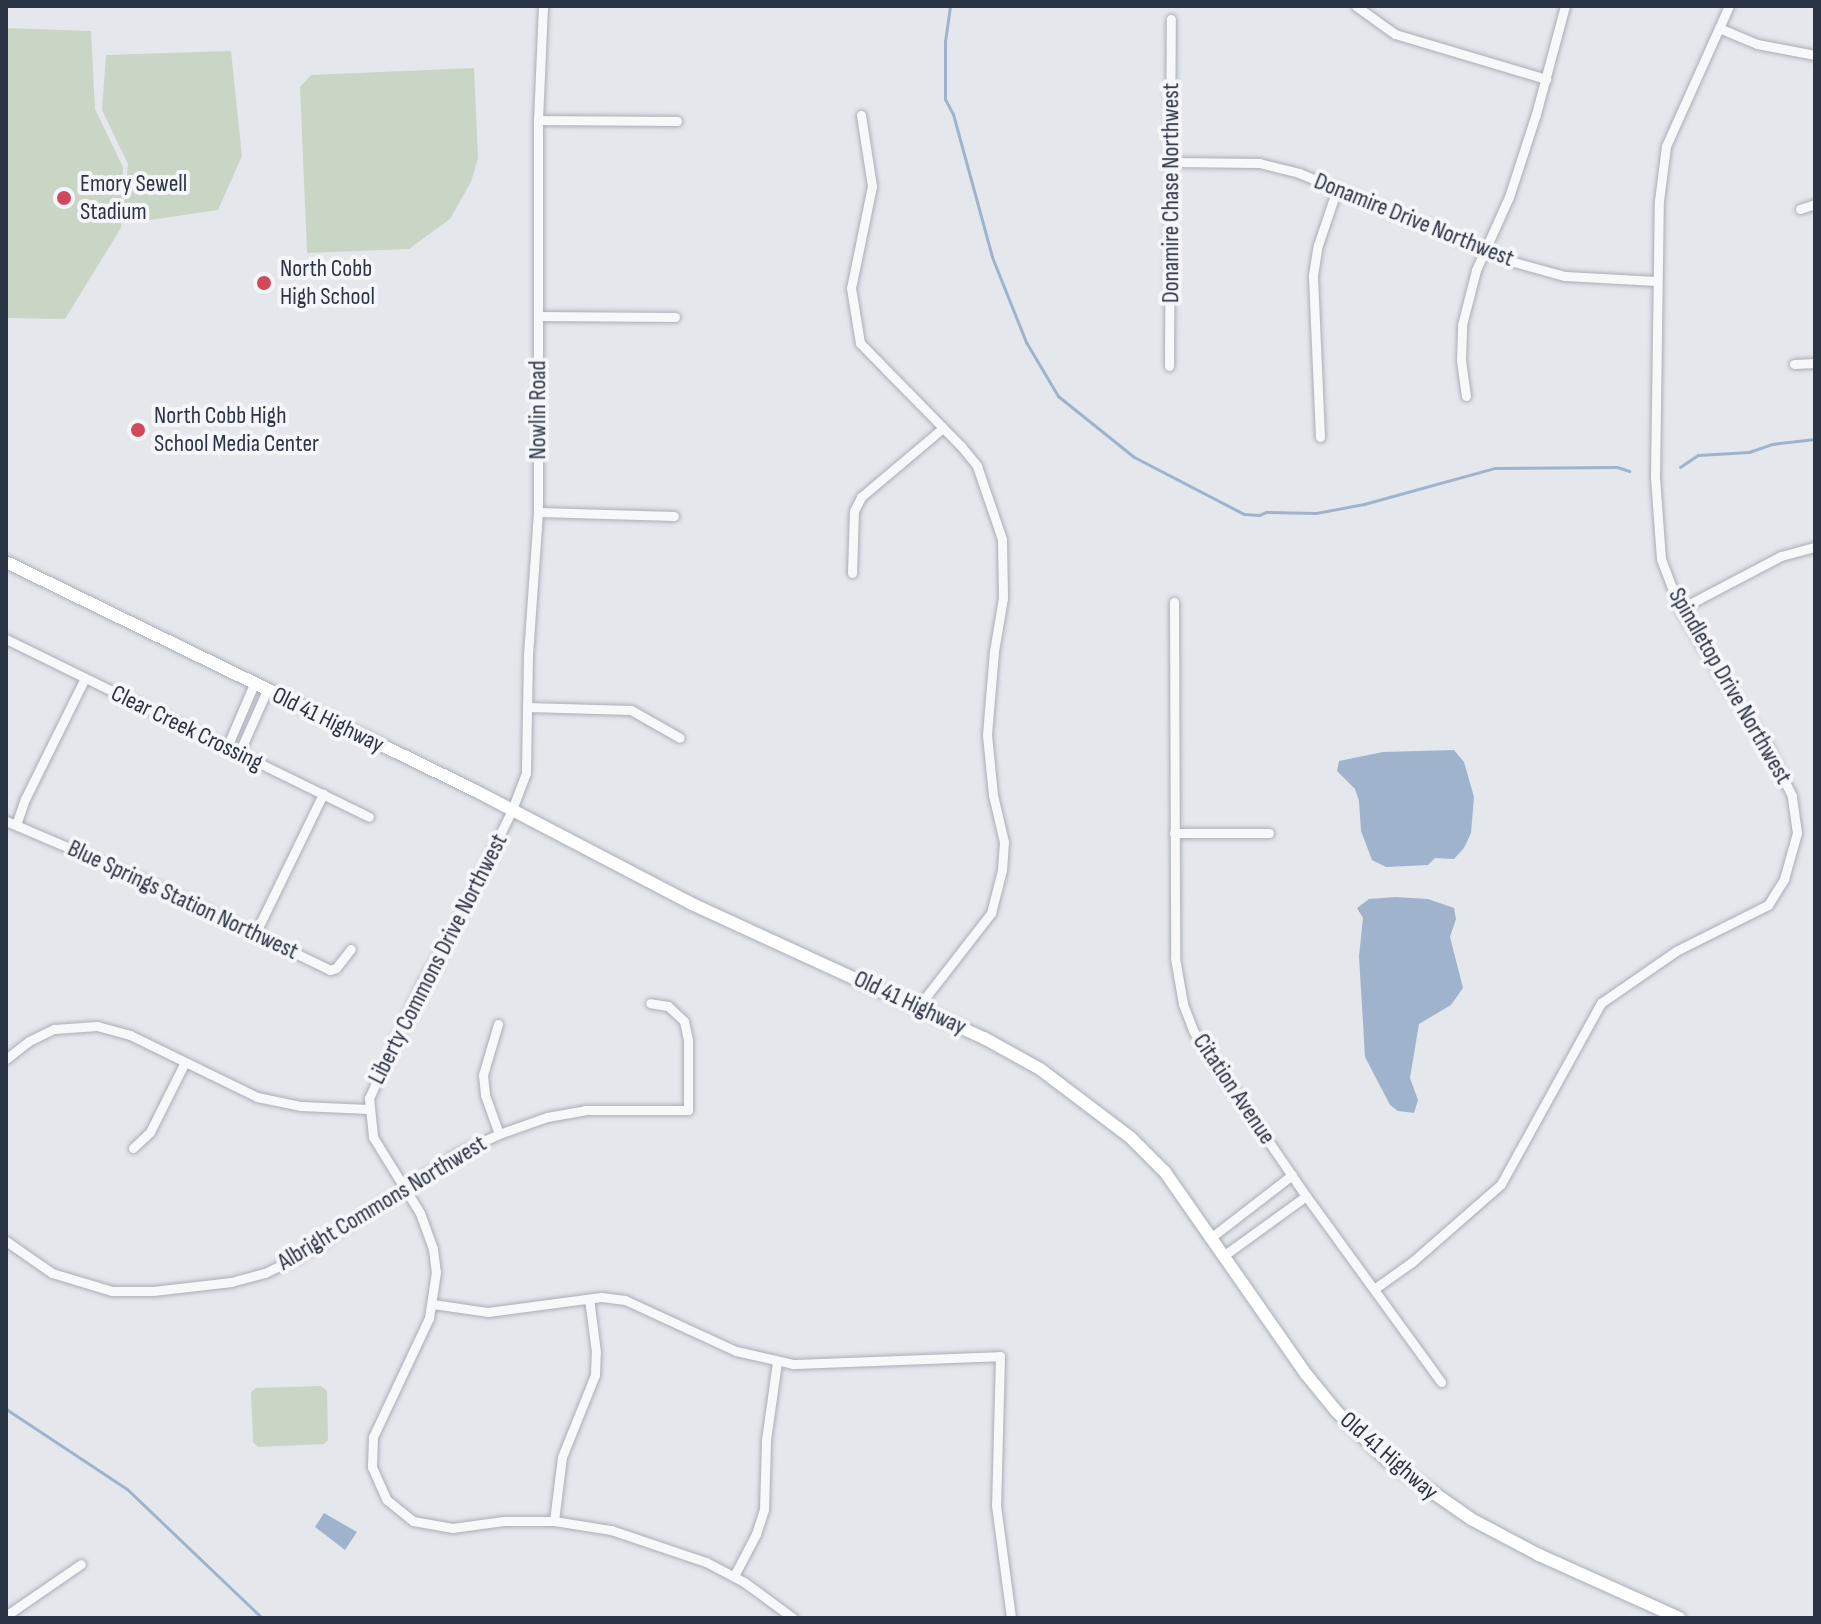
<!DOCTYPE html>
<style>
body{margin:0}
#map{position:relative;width:1821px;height:1624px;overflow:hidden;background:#e4e7ec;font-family:"Sofia Sans Condensed",sans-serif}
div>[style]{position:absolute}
.green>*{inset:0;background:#c9d6c5}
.water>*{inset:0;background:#9fb4cc}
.stream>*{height:3px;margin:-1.5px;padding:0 1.5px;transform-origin:1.5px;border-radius:1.5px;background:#9fb4cc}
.roads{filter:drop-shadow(0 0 2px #a9aeb7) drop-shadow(0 0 2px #a9aeb7)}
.minor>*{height:9px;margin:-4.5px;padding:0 4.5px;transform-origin:4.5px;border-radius:4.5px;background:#f7f8fa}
.secondary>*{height:12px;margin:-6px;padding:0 6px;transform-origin:6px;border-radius:6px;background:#fff}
.dots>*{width:22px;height:22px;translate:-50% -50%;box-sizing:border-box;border:4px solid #f4f6f9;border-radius:50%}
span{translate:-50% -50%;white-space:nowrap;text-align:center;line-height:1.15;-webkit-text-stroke:8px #f4f6f9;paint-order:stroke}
.poi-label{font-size:24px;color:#2b3445}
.left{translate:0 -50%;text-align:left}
.street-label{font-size:24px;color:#2b3445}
.frame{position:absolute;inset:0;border:8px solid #2b3445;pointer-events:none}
</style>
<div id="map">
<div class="green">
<div style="clip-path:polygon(6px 28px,91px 31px,95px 109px,123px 167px,121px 228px,65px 319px,6px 318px)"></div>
<div style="clip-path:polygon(231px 51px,242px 156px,218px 210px,129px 223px,123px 216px,128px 164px,102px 110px,106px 55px)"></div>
<div style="clip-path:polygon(474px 68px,478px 158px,471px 182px,450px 219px,409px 249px,307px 253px,300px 87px,311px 75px)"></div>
<div style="clip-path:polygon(321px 1386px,327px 1391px,328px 1440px,324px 1444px,258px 1447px,253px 1442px,251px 1392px,256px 1388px)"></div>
</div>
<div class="water">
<div style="clip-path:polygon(1454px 750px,1464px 762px,1474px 797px,1471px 833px,1464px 848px,1454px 859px,1435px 858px,1428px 865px,1386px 867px,1372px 860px,1361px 831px,1359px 801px,1355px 789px,1337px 771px,1339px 761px,1383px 752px)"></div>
<div style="clip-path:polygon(1395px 897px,1428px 899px,1454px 908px,1456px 919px,1450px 937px,1463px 988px,1451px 1005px,1419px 1024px,1410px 1078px,1418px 1100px,1414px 1113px,1398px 1111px,1390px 1105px,1365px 1057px,1359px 956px,1363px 918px,1357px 908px,1369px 899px)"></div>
<div style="clip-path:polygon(324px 1513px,357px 1532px,345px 1550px,315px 1527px)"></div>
</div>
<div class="stream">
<div style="left:950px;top:6px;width:34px;rotate:98deg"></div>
<div style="left:945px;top:40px;width:59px;rotate:90deg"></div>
<div style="left:945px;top:99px;width:17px;rotate:62deg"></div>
<div style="left:953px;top:114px;width:148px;rotate:74.7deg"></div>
<div style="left:992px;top:257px;width:92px;rotate:68.2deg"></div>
<div style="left:1026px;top:342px;width:63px;rotate:59.3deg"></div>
<div style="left:1058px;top:396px;width:97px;rotate:38.8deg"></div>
<div style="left:1134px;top:457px;width:124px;rotate:27.4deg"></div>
<div style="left:1244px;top:514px;width:15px;rotate:4deg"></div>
<div style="left:1259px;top:515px;width:8px;rotate:-23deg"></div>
<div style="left:1266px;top:512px;width:50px;rotate:1.1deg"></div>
<div style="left:1316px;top:513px;width:49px;rotate:-10.6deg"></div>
<div style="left:1364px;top:504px;width:136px;rotate:-15.4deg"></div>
<div style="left:1495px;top:468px;width:122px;rotate:-0.5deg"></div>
<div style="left:1617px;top:467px;width:13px;rotate:18deg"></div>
<div style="left:1680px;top:467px;width:22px;rotate:-34deg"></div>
<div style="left:1698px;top:455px;width:51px;rotate:-3.4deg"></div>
<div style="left:1749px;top:452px;width:24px;rotate:-19deg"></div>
<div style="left:1772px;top:444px;width:43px;rotate:-6.6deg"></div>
<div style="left:6px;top:1409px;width:145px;rotate:33.5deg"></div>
<div style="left:127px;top:1489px;width:187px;rotate:43.7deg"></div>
</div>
<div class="roads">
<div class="minor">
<div style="left:543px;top:6px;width:114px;rotate:92.5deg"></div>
<div style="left:538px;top:120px;width:392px;rotate:90deg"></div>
<div style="left:538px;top:512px;width:143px;rotate:94deg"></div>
<div style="left:528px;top:655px;width:118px;rotate:91deg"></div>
<div style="left:526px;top:773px;width:40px;rotate:111deg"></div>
<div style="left:512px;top:810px;width:137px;rotate:116.4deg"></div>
<div style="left:451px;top:933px;width:58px;rotate:120.1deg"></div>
<div style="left:422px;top:983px;width:127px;rotate:114.7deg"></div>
<div style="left:369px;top:1098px;width:39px;rotate:84deg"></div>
<div style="left:373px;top:1137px;width:89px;rotate:58.3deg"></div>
<div style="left:420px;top:1213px;width:38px;rotate:70deg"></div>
<div style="left:433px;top:1249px;width:23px;rotate:83deg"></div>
<div style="left:436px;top:1272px;width:47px;rotate:98.7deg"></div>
<div style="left:429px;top:1318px;width:132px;rotate:115.2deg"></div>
<div style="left:373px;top:1437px;width:30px;rotate:92deg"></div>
<div style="left:372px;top:1467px;width:36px;rotate:66deg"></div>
<div style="left:387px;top:1500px;width:33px;rotate:39deg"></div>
<div style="left:413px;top:1521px;width:40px;rotate:10deg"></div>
<div style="left:452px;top:1528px;width:52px;rotate:-7.7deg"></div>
<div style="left:504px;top:1521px;width:50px"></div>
<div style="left:554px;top:1521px;width:58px;rotate:9deg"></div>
<div style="left:611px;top:1530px;width:100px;rotate:18.6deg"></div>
<div style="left:706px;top:1562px;width:43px;rotate:27.8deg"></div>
<div style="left:744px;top:1582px;width:61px;rotate:36.3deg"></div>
<div style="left:1356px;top:6px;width:48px;rotate:35.7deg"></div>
<div style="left:1395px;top:34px;width:158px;rotate:16.6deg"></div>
<div style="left:1719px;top:28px;width:41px;rotate:22.8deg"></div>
<div style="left:1757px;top:44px;width:59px;rotate:10.7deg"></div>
<div style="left:861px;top:115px;width:72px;rotate:81.2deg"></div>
<div style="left:872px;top:186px;width:104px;rotate:101.6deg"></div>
<div style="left:851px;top:288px;width:56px;rotate:80.7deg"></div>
<div style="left:860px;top:343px;width:144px;rotate:45.6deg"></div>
<div style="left:961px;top:446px;width:26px;rotate:51deg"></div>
<div style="left:977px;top:466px;width:77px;rotate:71.1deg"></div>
<div style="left:1002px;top:539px;width:59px;rotate:89deg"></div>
<div style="left:1003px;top:598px;width:54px;rotate:99.6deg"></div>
<div style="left:994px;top:651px;width:84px;rotate:94.8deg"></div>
<div style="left:987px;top:735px;width:60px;rotate:84.3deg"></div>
<div style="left:993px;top:795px;width:48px;rotate:76.8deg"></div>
<div style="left:1004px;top:842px;width:28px;rotate:94deg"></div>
<div style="left:1002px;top:870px;width:44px;rotate:104.3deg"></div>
<div style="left:991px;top:913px;width:119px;rotate:127.8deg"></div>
<div style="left:538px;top:120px;width:139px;rotate:0.4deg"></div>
<div style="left:1173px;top:162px;width:86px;rotate:0.7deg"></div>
<div style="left:1259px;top:163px;width:41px;rotate:14deg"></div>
<div style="left:1299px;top:173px;width:229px;rotate:22.6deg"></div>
<div style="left:1510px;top:261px;width:57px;rotate:15.3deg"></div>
<div style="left:1565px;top:276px;width:91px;rotate:3.1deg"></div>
<div style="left:1800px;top:209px;width:16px;rotate:-18deg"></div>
<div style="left:538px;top:316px;width:137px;rotate:0.4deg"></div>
<div style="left:1794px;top:364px;width:21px;rotate:-3deg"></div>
<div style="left:1169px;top:366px;width:347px;rotate:-89.7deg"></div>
<div style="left:1466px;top:396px;width:36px;rotate:-98deg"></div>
<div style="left:1461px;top:360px;width:35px;rotate:-88deg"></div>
<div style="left:1462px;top:325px;width:57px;rotate:-75.7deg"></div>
<div style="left:1476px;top:270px;width:80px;rotate:-65.7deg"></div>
<div style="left:1509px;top:197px;width:87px;rotate:-72deg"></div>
<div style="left:1536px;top:114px;width:112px;rotate:-75deg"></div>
<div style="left:1320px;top:437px;width:162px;rotate:-92.5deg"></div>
<div style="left:1313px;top:275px;width:30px;rotate:-81deg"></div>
<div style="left:1318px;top:245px;width:59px;rotate:-71.3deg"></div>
<div style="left:538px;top:512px;width:136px;rotate:1.7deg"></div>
<div style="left:852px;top:573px;width:62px;rotate:-88.2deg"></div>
<div style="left:854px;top:511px;width:16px;rotate:-63deg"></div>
<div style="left:861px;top:497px;width:107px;rotate:-40.1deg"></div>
<div style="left:1174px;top:602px;width:356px;rotate:89.8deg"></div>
<div style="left:1175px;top:958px;width:47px;rotate:80.1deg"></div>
<div style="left:1183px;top:1004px;width:30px;rotate:69deg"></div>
<div style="left:1194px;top:1032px;width:199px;rotate:55.7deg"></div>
<div style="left:1306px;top:1196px;width:230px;rotate:54deg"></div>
<div style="left:1680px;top:609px;width:114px;rotate:-27.7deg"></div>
<div style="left:1781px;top:556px;width:35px;rotate:-15deg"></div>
<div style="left:6px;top:639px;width:404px;rotate:26.1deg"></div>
<div style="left:527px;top:707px;width:104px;rotate:1.7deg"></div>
<div style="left:631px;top:710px;width:56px;rotate:29.7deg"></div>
<div style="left:227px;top:747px;width:69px;rotate:-66.8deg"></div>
<div style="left:239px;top:753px;width:69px;rotate:-66deg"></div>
<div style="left:6px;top:821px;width:146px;rotate:23deg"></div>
<div style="left:140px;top:878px;width:211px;rotate:25.8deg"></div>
<div style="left:330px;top:970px;width:6px;rotate:-18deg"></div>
<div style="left:336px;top:968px;width:24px;rotate:-52deg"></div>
<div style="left:17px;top:822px;width:24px;rotate:-71deg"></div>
<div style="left:25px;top:799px;width:135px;rotate:-63.6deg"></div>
<div style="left:1174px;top:833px;width:95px"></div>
<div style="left:255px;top:934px;width:156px;rotate:-64.1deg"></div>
<div style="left:498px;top:1024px;width:53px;rotate:106.4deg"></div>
<div style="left:483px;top:1075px;width:20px;rotate:84deg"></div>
<div style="left:485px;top:1095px;width:41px;rotate:70.3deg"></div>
<div style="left:6px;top:1059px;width:29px;rotate:-38deg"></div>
<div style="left:29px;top:1041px;width:28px;rotate:-26deg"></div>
<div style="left:54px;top:1029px;width:43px;rotate:-4deg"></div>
<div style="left:97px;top:1026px;width:34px;rotate:15deg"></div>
<div style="left:130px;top:1035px;width:141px;rotate:26deg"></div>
<div style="left:257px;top:1097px;width:45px;rotate:11.6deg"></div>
<div style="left:301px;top:1106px;width:67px;rotate:2.6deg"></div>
<div style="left:133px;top:1148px;width:23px;rotate:-43deg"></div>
<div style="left:150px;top:1132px;width:78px;rotate:-63.4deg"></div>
<div style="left:1213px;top:1236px;width:100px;rotate:-37.7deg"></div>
<div style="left:6px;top:1241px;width:56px;rotate:34.8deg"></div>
<div style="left:52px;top:1273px;width:63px;rotate:16.7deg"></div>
<div style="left:112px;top:1291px;width:41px"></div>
<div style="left:153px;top:1291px;width:79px;rotate:-6.6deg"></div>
<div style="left:231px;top:1282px;width:35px;rotate:-15deg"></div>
<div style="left:265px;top:1273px;width:39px;rotate:-26deg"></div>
<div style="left:300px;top:1256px;width:189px;rotate:-33.1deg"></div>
<div style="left:458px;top:1153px;width:45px;rotate:-24.9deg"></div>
<div style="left:499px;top:1134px;width:51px;rotate:-19.5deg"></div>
<div style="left:547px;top:1117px;width:39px;rotate:-10deg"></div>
<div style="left:585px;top:1110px;width:103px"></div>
<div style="left:688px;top:1110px;width:70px;rotate:-90deg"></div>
<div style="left:688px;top:1040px;width:19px;rotate:-102deg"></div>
<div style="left:684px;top:1021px;width:22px;rotate:-137deg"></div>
<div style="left:668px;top:1006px;width:18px;rotate:-171deg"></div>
<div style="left:1226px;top:1254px;width:99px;rotate:-35.9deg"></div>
<div style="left:1374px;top:1289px;width:47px;rotate:-35.4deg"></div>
<div style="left:1412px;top:1262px;width:118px;rotate:-41.2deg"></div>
<div style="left:1501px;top:1184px;width:207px;rotate:-61.1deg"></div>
<div style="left:1601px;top:1003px;width:91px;rotate:-34.7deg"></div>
<div style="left:1676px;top:951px;width:103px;rotate:-26.6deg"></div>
<div style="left:1768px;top:905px;width:31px;rotate:-58deg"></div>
<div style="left:1784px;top:879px;width:48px;rotate:-74.2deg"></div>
<div style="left:1797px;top:833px;width:37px;rotate:-98deg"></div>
<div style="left:1792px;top:796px;width:57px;rotate:-116.1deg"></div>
<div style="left:1767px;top:745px;width:74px;rotate:-124.5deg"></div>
<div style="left:1725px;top:684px;width:87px;rotate:-121deg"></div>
<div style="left:1680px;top:609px;width:53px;rotate:-110.8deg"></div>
<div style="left:1661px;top:559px;width:82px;rotate:-94.2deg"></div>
<div style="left:1655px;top:477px;width:276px;rotate:-89.2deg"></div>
<div style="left:1659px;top:201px;width:55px;rotate:-82.7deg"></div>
<div style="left:1666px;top:146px;width:154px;rotate:-65.8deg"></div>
<div style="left:433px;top:1304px;width:56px;rotate:8.3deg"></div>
<div style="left:488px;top:1312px;width:114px;rotate:-7.6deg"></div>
<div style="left:601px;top:1297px;width:24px;rotate:7deg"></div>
<div style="left:625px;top:1300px;width:122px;rotate:24.7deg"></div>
<div style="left:736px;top:1351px;width:58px;rotate:12.8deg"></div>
<div style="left:793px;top:1364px;width:207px;rotate:-2.2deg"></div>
<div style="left:1000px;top:1356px;width:149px;rotate:91.5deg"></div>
<div style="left:996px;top:1505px;width:114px;rotate:82.4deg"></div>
<div style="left:554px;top:1521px;width:64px;rotate:-82.9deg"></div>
<div style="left:562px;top:1457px;width:88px;rotate:-68.1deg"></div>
<div style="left:595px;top:1375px;width:23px;rotate:-88deg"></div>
<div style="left:596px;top:1352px;width:53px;rotate:-97.5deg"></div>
<div style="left:734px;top:1576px;width:47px;rotate:-62.4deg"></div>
<div style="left:756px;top:1534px;width:26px;rotate:-72deg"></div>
<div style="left:764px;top:1509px;width:69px;rotate:-88.3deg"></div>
<div style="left:766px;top:1440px;width:79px;rotate:-82deg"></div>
<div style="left:10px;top:1613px;width:86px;rotate:-34.6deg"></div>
</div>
<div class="secondary">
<div style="left:6px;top:562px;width:523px;rotate:25.98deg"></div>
<div style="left:476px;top:791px;width:242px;rotate:27.6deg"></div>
<div style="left:690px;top:903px;width:324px;rotate:24.7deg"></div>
<div style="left:984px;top:1038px;width:64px;rotate:29deg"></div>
<div style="left:1040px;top:1069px;width:113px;rotate:37.1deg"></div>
<div style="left:1130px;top:1137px;width:49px;rotate:45deg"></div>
<div style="left:1165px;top:1172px;width:246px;rotate:55.1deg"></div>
<div style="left:1306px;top:1374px;width:49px;rotate:50.8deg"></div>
<div style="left:1337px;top:1412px;width:71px;rotate:43.9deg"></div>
<div style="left:1388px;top:1461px;width:101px;rotate:34.9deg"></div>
<div style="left:1471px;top:1519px;width:77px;rotate:27.9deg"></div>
<div style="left:1539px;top:1555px;width:154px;rotate:24.2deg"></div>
</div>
</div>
<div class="dots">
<div style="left:64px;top:198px;background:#d1495b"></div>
<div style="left:264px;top:283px;background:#d1495b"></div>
<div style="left:138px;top:430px;background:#d1495b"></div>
</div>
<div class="poi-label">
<span class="left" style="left:80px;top:198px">Emory Sewell<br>Stadium</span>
<span class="left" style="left:280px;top:283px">North Cobb<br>High School</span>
<span class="left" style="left:154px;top:430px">North Cobb High<br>School Media Center</span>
</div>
<div class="street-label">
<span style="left:1171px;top:193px;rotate:-90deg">Donamire Chase Northwest</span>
<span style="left:1414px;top:220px;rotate:22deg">Donamire Drive Northwest</span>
<span style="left:538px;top:410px;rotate:-90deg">Nowlin Road</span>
<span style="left:1730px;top:686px;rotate:60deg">Spindletop Drive Northwest</span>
<span style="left:328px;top:720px;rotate:26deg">Old 41 Highway</span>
<span style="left:187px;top:728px;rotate:26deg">Clear Creek Crossing</span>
<span style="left:183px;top:900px;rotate:25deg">Blue Springs Station Northwest</span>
<span style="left:438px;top:959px;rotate:-63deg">Liberty Commons Drive Northwest</span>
<span style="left:910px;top:1003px;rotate:25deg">Old 41 Highway</span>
<span style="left:1234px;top:1089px;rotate:56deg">Citation Avenue</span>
<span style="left:382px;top:1203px;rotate:-31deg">Albright Commons Northwest</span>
<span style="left:1389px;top:1456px;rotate:41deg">Old 41 Highway</span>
</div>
<div class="frame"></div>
</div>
